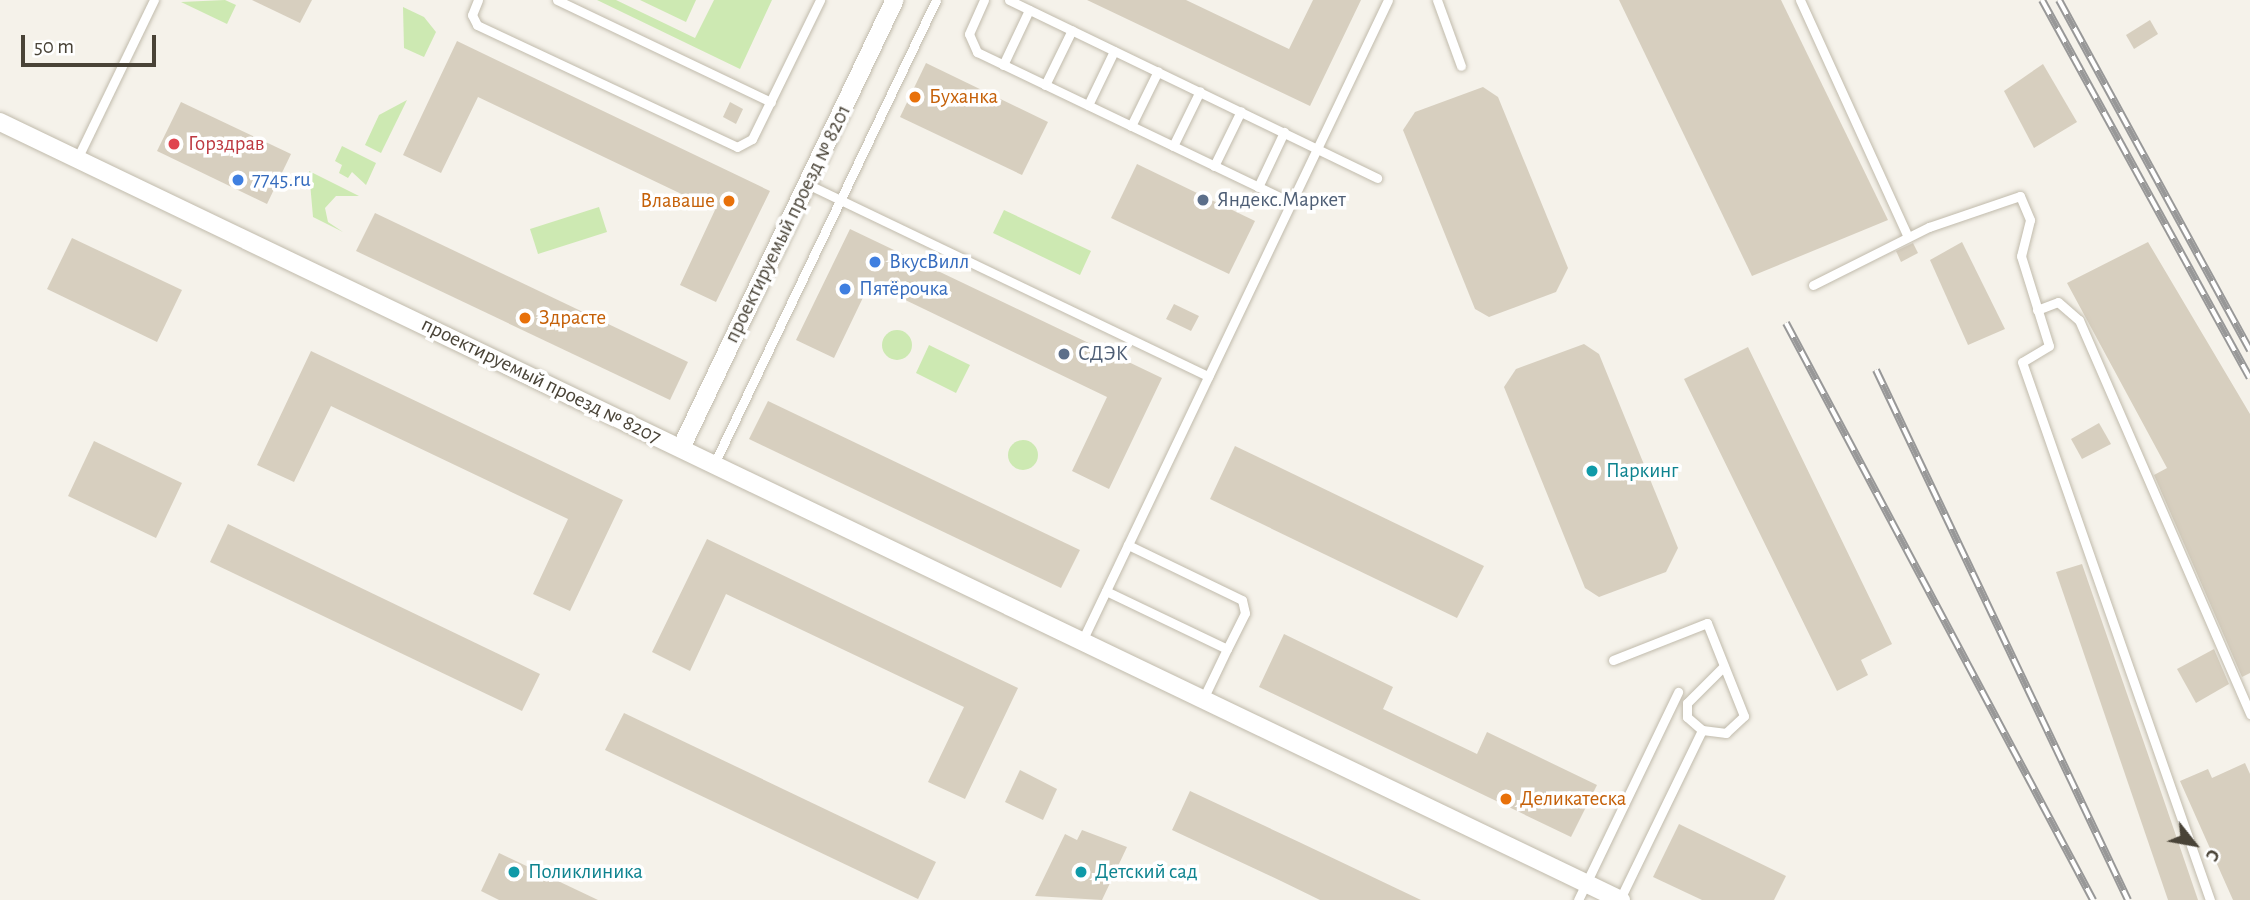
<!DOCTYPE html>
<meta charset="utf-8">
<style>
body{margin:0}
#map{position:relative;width:2250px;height:900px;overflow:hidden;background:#f5f2ea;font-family:"Alegreya Sans",sans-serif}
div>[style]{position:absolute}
.green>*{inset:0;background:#cde9b2}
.round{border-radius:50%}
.building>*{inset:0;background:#d7cfbf}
.roads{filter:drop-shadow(0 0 2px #c1bbac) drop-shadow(0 0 2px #c1bbac)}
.lane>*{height:9px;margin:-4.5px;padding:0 4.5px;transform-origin:4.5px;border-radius:4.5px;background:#fff}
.street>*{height:18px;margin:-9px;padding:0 9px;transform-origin:9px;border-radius:9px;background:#fff}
.rail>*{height:8px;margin-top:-4px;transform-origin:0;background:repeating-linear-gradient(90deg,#fff 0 16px,#989898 0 32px);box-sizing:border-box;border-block:2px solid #989898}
.dots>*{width:19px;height:19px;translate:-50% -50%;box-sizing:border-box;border:4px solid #fff;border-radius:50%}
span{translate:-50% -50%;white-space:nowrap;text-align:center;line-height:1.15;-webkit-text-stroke:7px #fff;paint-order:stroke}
.food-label{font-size:21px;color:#c56008}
.left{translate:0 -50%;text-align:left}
.right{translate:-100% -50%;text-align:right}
.health-label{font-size:21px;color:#be3a42}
.shop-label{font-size:21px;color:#366cbe}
.service-label{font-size:21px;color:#4e5e75}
.street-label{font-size:21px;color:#494337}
.culture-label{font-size:21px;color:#0d838f}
.north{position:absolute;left:2159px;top:809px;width:70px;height:70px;-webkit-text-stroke:5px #fff;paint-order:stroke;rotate:121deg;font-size:19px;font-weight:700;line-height:28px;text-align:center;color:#494337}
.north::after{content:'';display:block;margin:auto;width:24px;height:32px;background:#494337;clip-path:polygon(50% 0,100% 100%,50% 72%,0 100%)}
.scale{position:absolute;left:21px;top:35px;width:135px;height:32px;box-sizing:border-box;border:4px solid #494337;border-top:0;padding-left:9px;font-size:21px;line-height:24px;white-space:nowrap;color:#494337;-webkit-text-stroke:5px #fff;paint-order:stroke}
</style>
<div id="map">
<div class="green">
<div style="clip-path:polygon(225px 0,236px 5px,227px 24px,181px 2px)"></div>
<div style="clip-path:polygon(597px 0,616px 0,695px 38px,714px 0,772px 0,740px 69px)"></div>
<div style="clip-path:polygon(640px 0,696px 0,686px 22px)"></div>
<div style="clip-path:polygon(403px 7px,424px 17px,436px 32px,424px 57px,404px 48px)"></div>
<div style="clip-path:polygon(407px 100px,381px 153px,365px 145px,379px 115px)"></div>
<div style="clip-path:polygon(342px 146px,376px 163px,366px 185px,352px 172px,348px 178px,339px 173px,342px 165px,335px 161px)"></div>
<div style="clip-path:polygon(309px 171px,359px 196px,336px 196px,325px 208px,328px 222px,343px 232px,313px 217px)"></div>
<div style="clip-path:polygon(599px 207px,607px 232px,538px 254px,530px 229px)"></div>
<div style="clip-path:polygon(1004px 210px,1091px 251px,1080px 275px,993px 233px)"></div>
<div class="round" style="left:882px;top:330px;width:30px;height:30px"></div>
<div style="clip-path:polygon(929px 345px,970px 365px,956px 393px,916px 373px)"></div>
<div class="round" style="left:1008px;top:440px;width:30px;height:30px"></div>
</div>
<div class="building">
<div style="clip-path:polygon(252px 0,312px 0,300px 23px)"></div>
<div style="clip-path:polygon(1087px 0,1186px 0,1289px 49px,1313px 0,1361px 0,1310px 106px)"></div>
<div style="clip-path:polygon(1619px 0,1781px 0,1888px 220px,1752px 276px)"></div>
<div style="clip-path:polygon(2150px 20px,2158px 34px,2134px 49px,2126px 35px)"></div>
<div style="clip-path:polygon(457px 41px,770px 191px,716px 302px,680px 285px,715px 210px,478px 97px,441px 173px,403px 155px)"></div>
<div style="clip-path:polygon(926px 63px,1048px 122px,1022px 175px,900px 117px)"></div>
<div style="clip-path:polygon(2043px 64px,2077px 122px,2034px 148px,2004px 91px)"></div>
<div style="clip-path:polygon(1483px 87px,1498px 97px,1568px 268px,1556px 292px,1489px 317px,1475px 309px,1403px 130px,1415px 112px)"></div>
<div style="clip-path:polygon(181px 102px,291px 154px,267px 204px,157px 151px)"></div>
<div style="clip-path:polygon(730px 102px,743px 109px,736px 124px,723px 117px)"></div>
<div style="clip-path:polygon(1137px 164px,1255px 221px,1229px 274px,1111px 218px)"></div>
<div style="clip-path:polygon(375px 213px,688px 362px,670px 400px,356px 251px)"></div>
<div style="clip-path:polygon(850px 229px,1162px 378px,1109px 489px,1072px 471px,1107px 397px,870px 283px,834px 358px,796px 340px)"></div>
<div style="clip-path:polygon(72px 238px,182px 290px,157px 342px,47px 289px)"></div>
<div style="clip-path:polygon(1962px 242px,2005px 329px,1968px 345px,1930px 260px)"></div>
<div style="clip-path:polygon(2148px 242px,2250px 414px,2250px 673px,2242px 677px,2154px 475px,2167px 468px,2067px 283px)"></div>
<div style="clip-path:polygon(1913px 243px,1918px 253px,1901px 262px,1896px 251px)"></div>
<div style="clip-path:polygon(1174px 304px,1199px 316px,1191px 331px,1166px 319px)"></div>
<div style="clip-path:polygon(1584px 344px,1599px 354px,1678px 548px,1666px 572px,1599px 597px,1585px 588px,1504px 387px,1516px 369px)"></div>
<div style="clip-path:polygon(1748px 347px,1892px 644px,1861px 660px,1868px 675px,1837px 691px,1684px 379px)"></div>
<div style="clip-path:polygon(311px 351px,623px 500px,570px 611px,533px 594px,568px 519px,331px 406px,294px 482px,257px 465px)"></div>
<div style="clip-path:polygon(768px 401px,1080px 550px,1061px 588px,749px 439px)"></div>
<div style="clip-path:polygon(2099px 423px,2111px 444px,2082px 459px,2071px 439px)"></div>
<div style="clip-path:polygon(94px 441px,182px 483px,156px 538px,68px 496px)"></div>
<div style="clip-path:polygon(1235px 446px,1484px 566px,1457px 618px,1210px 499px)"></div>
<div style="clip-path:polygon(228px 524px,540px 674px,522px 711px,210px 562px)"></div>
<div style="clip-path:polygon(707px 539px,1018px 688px,965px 799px,928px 782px,964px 707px,726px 594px,690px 671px,652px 652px)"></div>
<div style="clip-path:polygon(2082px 564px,2160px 789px,2198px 900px,2168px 900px,2056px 572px)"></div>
<div style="clip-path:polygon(1284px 634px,1393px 687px,1383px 709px,1477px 754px,1487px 732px,1597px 785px,1571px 837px,1259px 687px)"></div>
<div style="clip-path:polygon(2214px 649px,2229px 684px,2196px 703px,2177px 669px)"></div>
<div style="clip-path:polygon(624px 713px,936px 862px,918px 899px,605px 750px)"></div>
<div style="clip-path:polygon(2245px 763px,2250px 774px,2250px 900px,2233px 900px,2180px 781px,2208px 769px,2212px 778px)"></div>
<div style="clip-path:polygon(1020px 770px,1057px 789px,1043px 820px,1005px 802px)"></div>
<div style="clip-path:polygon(1190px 791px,1299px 842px,1421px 900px,1320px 900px,1281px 881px,1172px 830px)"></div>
<div style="clip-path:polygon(1679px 824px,1786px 876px,1774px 900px,1702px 900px,1653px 877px)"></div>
<div style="clip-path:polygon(1082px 830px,1127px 847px,1102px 900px,1035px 896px,1065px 834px,1077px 840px)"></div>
<div style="clip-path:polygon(499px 853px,598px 900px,499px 900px,481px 891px)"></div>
</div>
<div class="roads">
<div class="lane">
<div style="left:478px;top:0;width:16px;rotate:112deg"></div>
<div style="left:472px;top:15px;width:11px;rotate:63deg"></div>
<div style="left:477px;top:25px;width:287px;rotate:25.1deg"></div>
<div style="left:737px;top:147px;width:17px;rotate:-28deg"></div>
<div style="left:752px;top:139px;width:155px;rotate:-63.9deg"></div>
<div style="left:557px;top:0;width:237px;rotate:25.5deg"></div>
<div style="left:984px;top:0;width:37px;rotate:114deg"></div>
<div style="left:969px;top:34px;width:20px;rotate:66deg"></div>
<div style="left:977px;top:52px;width:349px;rotate:25.6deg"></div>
<div style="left:1009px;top:0;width:409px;rotate:25.8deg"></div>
<div style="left:1437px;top:0;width:70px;rotate:70deg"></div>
<div style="left:1800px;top:0;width:260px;rotate:65.5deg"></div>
<div style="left:1003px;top:65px;width:61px;rotate:-64.7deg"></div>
<div style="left:1045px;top:85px;width:61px;rotate:-63.9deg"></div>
<div style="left:1088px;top:105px;width:60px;rotate:-64.3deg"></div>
<div style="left:1131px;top:126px;width:61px;rotate:-63.9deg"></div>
<div style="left:1173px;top:146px;width:61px;rotate:-63.9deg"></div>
<div style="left:77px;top:159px;width:177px;rotate:-64.2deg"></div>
<div style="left:1214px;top:166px;width:61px;rotate:-63.9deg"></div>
<div style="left:807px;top:184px;width:445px;rotate:25.6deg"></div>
<div style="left:1258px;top:187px;width:61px;rotate:-64.7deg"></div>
<div style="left:1813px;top:285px;width:130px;rotate:-26.6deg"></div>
<div style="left:1929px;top:227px;width:96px;rotate:-18.8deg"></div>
<div style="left:2020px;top:196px;width:26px;rotate:67deg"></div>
<div style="left:2030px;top:220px;width:37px;rotate:104deg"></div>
<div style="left:2021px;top:256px;width:94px;rotate:72.7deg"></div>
<div style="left:2049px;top:346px;width:31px;rotate:149deg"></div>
<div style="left:2022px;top:362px;width:570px;rotate:70.74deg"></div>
<div style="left:2037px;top:310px;width:22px;rotate:-21deg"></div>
<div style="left:2058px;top:302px;width:28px;rotate:41deg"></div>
<div style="left:2079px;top:320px;width:430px;rotate:66.5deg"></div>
<div style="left:714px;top:464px;width:514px;rotate:-64.43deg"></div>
<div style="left:1106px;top:591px;width:134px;rotate:25.6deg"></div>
<div style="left:1227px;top:649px;width:40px;rotate:-63.4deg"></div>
<div style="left:1245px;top:613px;width:13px;rotate:-103deg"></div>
<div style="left:1242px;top:600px;width:127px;rotate:-154.2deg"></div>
<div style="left:1082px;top:641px;width:710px;rotate:-64.48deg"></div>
<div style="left:1613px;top:660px;width:101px;rotate:-21.5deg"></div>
<div style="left:1707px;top:623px;width:100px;rotate:68.3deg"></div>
<div style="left:1744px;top:716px;width:25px;rotate:137deg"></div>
<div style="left:1726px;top:733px;width:24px;rotate:-173deg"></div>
<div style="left:1702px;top:730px;width:20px;rotate:-139deg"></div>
<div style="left:1687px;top:717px;width:14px;rotate:-90deg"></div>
<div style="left:1687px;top:703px;width:52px;rotate:-45deg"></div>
<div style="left:1203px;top:699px;width:55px;rotate:-64.4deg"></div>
<div style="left:1620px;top:899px;width:188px;rotate:-64.1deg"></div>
<div style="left:1578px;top:900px;width:231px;rotate:-64.3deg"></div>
</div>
<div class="street">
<div style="left:0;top:122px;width:1798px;rotate:25.64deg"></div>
<div style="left:681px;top:448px;width:496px;rotate:-64.5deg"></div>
</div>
</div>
<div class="rail">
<div style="left:2042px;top:0;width:431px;rotate:61.2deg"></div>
<div style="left:2059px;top:0;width:399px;rotate:61.4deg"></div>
<div style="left:1786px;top:323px;width:654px;rotate:61.98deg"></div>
<div style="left:1876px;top:370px;width:587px;rotate:64.57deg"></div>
</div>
<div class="dots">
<div style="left:915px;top:97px;background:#e8710a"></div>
<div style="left:174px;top:144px;background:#e0444e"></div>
<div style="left:238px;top:180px;background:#3f7fe0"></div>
<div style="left:1203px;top:200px;background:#5c6f8a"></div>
<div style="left:729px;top:201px;background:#e8710a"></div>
<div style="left:875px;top:262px;background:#3f7fe0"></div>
<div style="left:845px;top:289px;background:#3f7fe0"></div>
<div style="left:525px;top:318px;background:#e8710a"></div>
<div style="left:1064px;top:354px;background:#5c6f8a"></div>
<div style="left:1592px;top:471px;background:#0f9aa8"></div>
<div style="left:1506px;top:799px;background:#e8710a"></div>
<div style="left:514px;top:872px;background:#0f9aa8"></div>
<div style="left:1081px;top:872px;background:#0f9aa8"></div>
</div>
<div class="food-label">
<span class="left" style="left:929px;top:97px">Буханка</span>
<span class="right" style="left:715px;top:201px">Влаваше</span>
<span class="left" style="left:539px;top:318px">Здрасте</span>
<span class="left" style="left:1520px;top:799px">Деликатеска</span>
</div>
<div class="health-label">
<span class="left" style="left:188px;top:144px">Горздрав</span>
</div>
<div class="shop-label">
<span class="left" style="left:252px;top:180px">7745.ru</span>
<span class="left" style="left:889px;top:262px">ВкусВилл</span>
<span class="left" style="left:859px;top:289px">Пятёрочка</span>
</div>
<div class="service-label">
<span class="left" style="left:1217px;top:200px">Яндекс.Маркет</span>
<span class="left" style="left:1078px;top:354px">СДЭК</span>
</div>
<div class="street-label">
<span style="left:788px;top:224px;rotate:-64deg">проектируемый проезд № 8201</span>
<span style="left:541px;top:381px;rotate:26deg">проектируемый проезд № 8207</span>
</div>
<div class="culture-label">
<span class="left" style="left:1606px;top:471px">Паркинг</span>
<span class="left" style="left:528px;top:872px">Поликлиника</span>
<span class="left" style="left:1095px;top:872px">Детский сад</span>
</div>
<div class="north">С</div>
<div class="scale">50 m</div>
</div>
